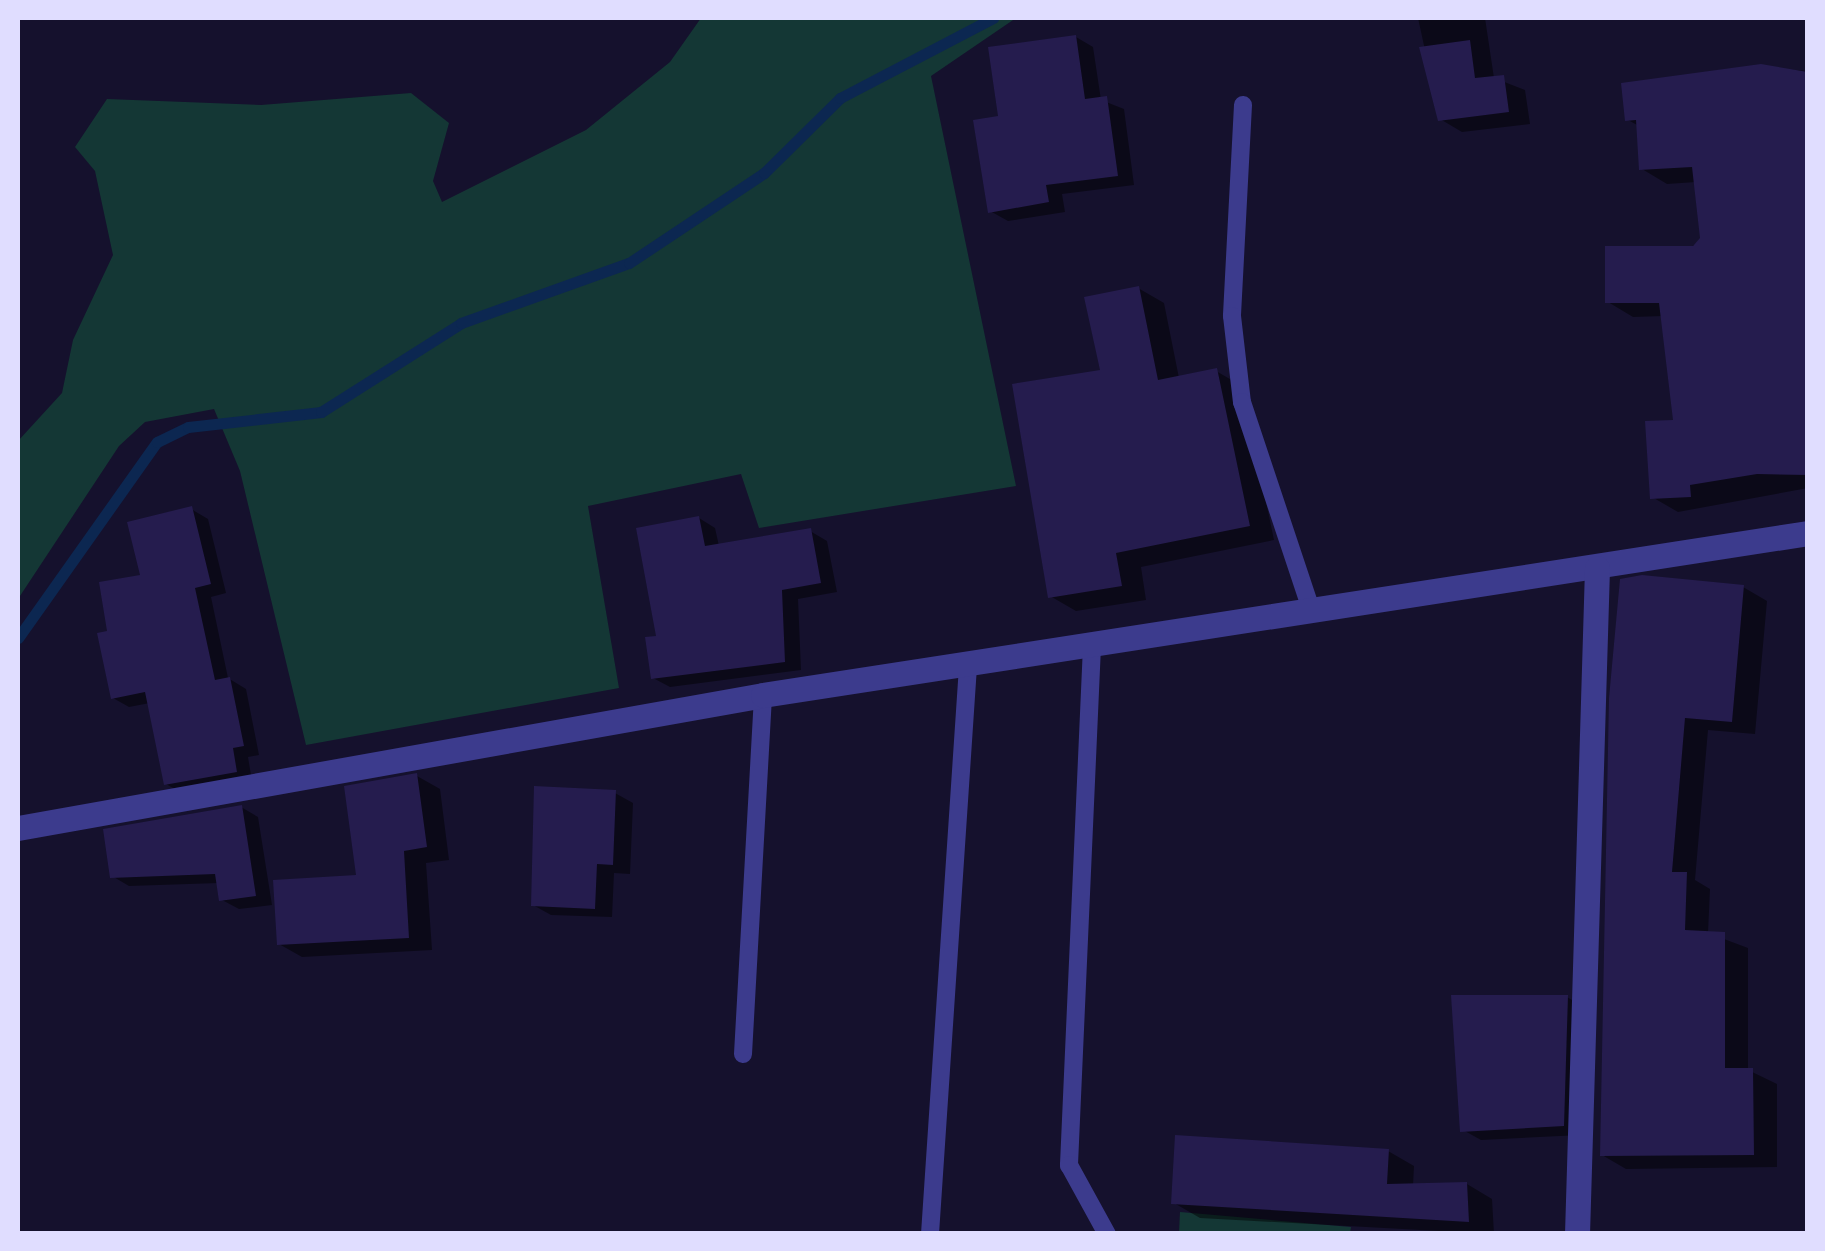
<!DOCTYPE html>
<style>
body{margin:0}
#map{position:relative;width:1825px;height:1251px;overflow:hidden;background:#15112d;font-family:Karla,sans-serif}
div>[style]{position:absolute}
.green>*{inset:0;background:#143735}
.shadow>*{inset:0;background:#0007}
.stream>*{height:11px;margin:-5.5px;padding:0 5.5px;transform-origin:5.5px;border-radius:5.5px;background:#0c2751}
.building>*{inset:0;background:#251c4e}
.service>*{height:18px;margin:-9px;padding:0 9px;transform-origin:9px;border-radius:9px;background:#3c3b8d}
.minor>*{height:25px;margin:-12.5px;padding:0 12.5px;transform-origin:12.5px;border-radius:12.5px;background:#3c3b8d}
span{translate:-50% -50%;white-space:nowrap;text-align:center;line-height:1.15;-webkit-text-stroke:8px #15112d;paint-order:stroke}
.frame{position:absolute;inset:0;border:20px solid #e0ddff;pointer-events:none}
</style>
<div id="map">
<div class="green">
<div style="clip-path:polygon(701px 18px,1016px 18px,931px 76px,1016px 486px,759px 528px,741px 474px,588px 506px,619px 688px,306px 745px,240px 471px,214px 409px,145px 422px,119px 446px,18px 599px,18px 441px,62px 393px,73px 340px,113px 255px,95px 171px,75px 147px,107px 99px,261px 105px,411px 93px,449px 123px,433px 181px,442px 202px,586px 130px,670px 62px)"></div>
<div style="clip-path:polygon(1180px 1212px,1351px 1227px,1350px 1233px,1179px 1233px)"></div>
</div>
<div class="shadow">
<div style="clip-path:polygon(1418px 18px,1485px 18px,1494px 78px,1525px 90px,1530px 124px,1462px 132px,1440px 119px)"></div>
<div style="clip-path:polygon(1076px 37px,1093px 47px,1101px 100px,1124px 109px,1134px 185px,1062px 194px,1065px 212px,1008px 221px,990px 211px,1001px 118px)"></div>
<div style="clip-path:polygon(1761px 67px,1808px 71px,1808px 488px,1678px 512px,1652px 497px,1675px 422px,1663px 316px,1633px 317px,1608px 302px,1703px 239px,1696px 182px,1667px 184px,1642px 169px,1639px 126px,1628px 120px)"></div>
<div style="clip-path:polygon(1138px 288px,1164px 303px,1179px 378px,1216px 371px,1242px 386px,1274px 540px,1141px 567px,1146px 600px,1076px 611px,1050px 596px,1103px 372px)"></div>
<div style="clip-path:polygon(191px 509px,208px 519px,226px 593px,211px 597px,228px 678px,246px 689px,259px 755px,248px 757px,252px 781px,182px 793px,166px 784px,150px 703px,129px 707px,113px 698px,110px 633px)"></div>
<div style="clip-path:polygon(699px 518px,715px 528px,719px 546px,810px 531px,827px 541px,837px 592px,798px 599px,801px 670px,670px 687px,653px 678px)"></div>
<div style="clip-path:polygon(1622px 581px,1743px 587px,1767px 601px,1755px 734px,1708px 730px,1695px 880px,1710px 889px,1708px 933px,1748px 948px,1748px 1070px,1777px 1084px,1777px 1167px,1626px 1169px,1602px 1155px)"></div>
<div style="clip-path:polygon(417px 776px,440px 789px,449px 860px,426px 863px,432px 950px,302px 957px,279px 944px,359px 877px)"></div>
<div style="clip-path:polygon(615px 793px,633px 803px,630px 874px,614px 873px,612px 917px,551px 915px,533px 905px)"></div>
<div style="clip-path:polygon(241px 807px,258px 817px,272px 905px,239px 909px,222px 900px,219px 883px,129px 886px,112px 876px)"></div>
<div style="clip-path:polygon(1567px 997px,1585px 1008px,1581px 1135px,1481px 1140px,1463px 1130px)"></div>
<div style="clip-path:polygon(1388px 1151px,1414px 1166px,1413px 1186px,1467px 1184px,1492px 1199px,1494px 1234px,1200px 1218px,1174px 1203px)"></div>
</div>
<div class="stream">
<div style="left:18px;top:638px;width:240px;rotate:-54.7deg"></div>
<div style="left:157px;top:442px;width:34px;rotate:-26deg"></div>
<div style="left:188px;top:427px;width:134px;rotate:-6.4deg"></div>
<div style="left:321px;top:412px;width:166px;rotate:-32.4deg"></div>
<div style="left:461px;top:323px;width:178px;rotate:-19.7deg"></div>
<div style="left:629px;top:263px;width:162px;rotate:-33.7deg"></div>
<div style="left:764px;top:173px;width:107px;rotate:-44.6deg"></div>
<div style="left:840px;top:98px;width:173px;rotate:-27.6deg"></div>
</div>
<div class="building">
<div style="clip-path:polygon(1076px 35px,1085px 99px,1107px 96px,1118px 176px,1046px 185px,1049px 202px,988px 213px,973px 120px,998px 116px,988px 47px)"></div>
<div style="clip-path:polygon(1470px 40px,1475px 78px,1504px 75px,1509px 112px,1438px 121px,1419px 47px)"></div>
<div style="clip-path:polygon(1761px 64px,1808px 72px,1808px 475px,1757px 474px,1690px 485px,1691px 497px,1650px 499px,1645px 421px,1673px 420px,1659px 303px,1605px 303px,1605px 246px,1693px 246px,1700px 238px,1692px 167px,1639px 170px,1636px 120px,1625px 121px,1621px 83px)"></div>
<div style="clip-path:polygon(1139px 286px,1158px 380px,1217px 368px,1250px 526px,1116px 553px,1122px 586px,1048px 598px,1012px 384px,1100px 370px,1084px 297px)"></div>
<div style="clip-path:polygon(192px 506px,211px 584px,195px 588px,215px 680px,230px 677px,244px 746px,233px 748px,237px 772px,164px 785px,145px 692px,111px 699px,97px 633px,107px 631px,99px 582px,140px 575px,127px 522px)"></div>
<div style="clip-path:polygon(699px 516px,705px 546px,811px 528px,821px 583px,782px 590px,785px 662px,651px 679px,645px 637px,656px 636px,636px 528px)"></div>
<div style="clip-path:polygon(1642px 575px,1744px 585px,1732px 722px,1685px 718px,1672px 872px,1687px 872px,1685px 930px,1725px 932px,1725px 1068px,1753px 1068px,1754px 1155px,1600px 1156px,1609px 698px,1620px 579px)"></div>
<div style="clip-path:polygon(417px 773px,427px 847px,404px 851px,409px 938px,277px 945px,273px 880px,356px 875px,344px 786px)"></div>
<div style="clip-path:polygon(534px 786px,616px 790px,613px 865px,597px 864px,595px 909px,531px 906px)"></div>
<div style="clip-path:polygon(242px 805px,256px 896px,219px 901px,215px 874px,110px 878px,103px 829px)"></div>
<div style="clip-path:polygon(1451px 995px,1568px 995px,1564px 1126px,1460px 1132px)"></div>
<div style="clip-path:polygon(1175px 1135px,1389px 1149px,1387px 1184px,1467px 1182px,1469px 1222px,1171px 1204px)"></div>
</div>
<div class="service">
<div style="left:1243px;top:105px;width:211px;rotate:93deg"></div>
<div style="left:1232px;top:316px;width:87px;rotate:83.4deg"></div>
<div style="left:1242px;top:402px;width:221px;rotate:71.6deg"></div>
<div style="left:1092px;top:646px;width:520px;rotate:92.54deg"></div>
<div style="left:1069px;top:1165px;width:79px;rotate:61.2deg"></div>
<div style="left:743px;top:1054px;width:360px;rotate:-86.8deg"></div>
<div style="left:930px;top:1234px;width:569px;rotate:-86.17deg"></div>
</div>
<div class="minor">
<div style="left:18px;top:828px;width:757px;rotate:-10.12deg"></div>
<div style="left:763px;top:695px;width:1057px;rotate:-8.81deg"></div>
<div style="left:1577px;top:1234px;width:666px;rotate:-88.28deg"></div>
</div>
<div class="frame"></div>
</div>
